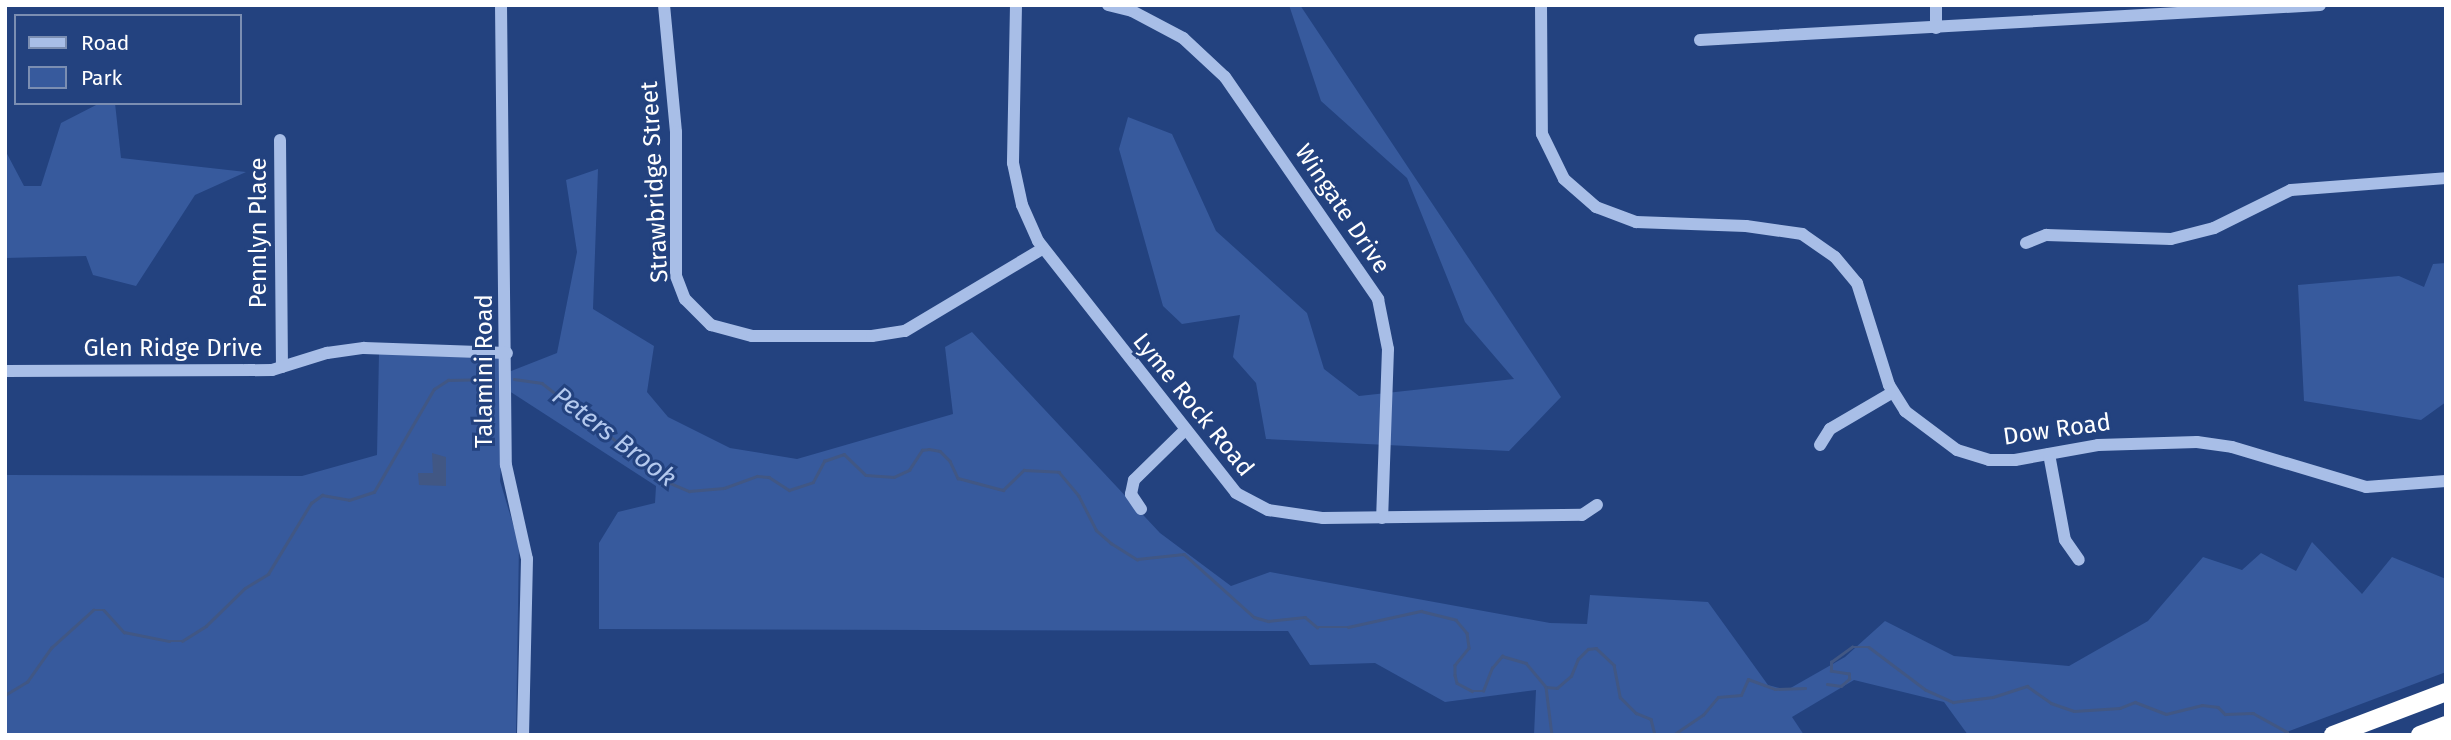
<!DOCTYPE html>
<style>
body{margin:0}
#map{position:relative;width:2451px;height:740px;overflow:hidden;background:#23427f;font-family:"Fira Sans",sans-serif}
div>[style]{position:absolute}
.green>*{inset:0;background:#375a9d}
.water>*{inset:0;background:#415784}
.stream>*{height:2.5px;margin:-1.25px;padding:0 1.25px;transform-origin:1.25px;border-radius:1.25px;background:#415784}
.minor>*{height:12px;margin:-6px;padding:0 6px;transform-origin:6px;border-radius:6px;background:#a8bee7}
.highway>*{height:18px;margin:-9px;padding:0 9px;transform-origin:9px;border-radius:9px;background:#fff}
span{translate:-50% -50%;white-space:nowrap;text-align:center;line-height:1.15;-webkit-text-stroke:6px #23427f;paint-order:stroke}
.street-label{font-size:24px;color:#fff}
.water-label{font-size:26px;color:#b4c9ee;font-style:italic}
.frame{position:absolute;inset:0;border:7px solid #fff;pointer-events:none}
.legend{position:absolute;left:14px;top:14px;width:228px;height:91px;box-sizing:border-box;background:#23427f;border:2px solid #7b8eb2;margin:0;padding:9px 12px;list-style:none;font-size:21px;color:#fff}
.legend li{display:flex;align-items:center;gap:14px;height:35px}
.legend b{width:35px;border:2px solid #7b8eb2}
</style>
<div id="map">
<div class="green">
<div style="clip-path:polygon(1289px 5px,1300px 5px,1561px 397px,1509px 451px,1266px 439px,1256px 383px,1233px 357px,1240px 315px,1182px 324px,1163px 306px,1119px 149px,1128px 117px,1172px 134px,1216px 231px,1307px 313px,1324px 369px,1359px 396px,1514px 379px,1465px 322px,1407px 178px,1321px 101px)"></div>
<div style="clip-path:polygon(100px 103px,115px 103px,121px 158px,246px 172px,195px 195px,136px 286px,93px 275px,86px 256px,5px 258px,5px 150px,24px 186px,41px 186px,61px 123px)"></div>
<div style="clip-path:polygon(598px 169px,593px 309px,654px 346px,647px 392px,668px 417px,730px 448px,797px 459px,953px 414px,945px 347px,972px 332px,1160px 533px,1231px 586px,1270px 572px,1550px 623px,1587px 624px,1590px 595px,1708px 602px,1768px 685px,1787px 690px,1845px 657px,1885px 621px,1954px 656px,2069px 666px,2148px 621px,2203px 557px,2242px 570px,2261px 553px,2296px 571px,2312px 542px,2362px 594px,2392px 557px,2446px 579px,2446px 672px,2279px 735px,1968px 735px,1944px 702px,1854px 680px,1792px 717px,1804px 735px,1534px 735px,1536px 690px,1445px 702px,1375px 663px,1310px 665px,1288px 631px,599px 629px,599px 543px,618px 512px,655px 503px,656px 486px,506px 389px,500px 481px,519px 544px,516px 735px,5px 735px,5px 475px,302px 476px,377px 455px,379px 353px,506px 350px,506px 373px,557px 353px,577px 252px,566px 180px)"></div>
<div style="clip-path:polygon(2446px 263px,2446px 402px,2421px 420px,2304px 401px,2298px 285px,2399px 276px,2424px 287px,2433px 264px)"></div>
</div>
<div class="water">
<div style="clip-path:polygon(432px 453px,446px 457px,446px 486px,419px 485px,418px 473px,433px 473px)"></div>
</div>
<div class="stream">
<div style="left:514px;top:379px;width:28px;rotate:8deg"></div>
<div style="left:542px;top:383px;width:162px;rotate:38deg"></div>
<div style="left:670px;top:483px;width:21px;rotate:23deg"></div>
<div style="left:689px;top:491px;width:35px;rotate:-5deg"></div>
<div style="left:724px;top:488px;width:35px;rotate:-20deg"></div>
<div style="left:757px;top:476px;width:12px;rotate:5deg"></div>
<div style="left:769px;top:477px;width:24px;rotate:33deg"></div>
<div style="left:789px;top:490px;width:25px;rotate:-18deg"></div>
<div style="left:813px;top:482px;width:24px;rotate:-62deg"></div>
<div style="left:824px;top:461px;width:21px;rotate:-19deg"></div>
<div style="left:844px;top:454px;width:30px;rotate:44deg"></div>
<div style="left:866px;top:475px;width:28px;rotate:4deg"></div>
<div style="left:894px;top:477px;width:17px;rotate:-25deg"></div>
<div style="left:909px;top:470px;width:24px;rotate:-57deg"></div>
<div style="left:922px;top:450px;width:7px;rotate:-8deg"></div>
<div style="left:929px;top:449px;width:11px;rotate:10deg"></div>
<div style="left:940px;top:451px;width:14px;rotate:45deg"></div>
<div style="left:950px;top:461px;width:19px;rotate:65deg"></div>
<div style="left:958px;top:478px;width:47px;rotate:14.9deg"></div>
<div style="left:1003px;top:490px;width:29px;rotate:-44deg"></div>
<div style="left:1024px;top:470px;width:35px;rotate:3deg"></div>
<div style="left:1059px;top:472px;width:31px;rotate:50deg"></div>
<div style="left:1079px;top:496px;width:38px;rotate:63deg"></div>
<div style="left:1096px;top:530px;width:20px;rotate:41deg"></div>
<div style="left:1111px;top:543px;width:31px;rotate:32deg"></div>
<div style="left:1137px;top:559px;width:47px;rotate:-6.1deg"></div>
<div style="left:1184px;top:554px;width:94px;rotate:42deg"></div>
<div style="left:1254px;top:617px;width:15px;rotate:16deg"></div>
<div style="left:1268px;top:621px;width:37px;rotate:-6deg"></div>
<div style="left:1305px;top:617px;width:16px;rotate:40deg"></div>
<div style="left:1317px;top:627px;width:31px"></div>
<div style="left:1348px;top:627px;width:75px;rotate:-12.4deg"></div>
<div style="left:1421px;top:611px;width:36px;rotate:14deg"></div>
<div style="left:1456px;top:620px;width:17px;rotate:50deg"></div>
<div style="left:1467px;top:633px;width:15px;rotate:82deg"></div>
<div style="left:1469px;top:648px;width:22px;rotate:129deg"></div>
<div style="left:1455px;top:665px;width:10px;rotate:90deg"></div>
<div style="left:1455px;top:675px;width:8px;rotate:76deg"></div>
<div style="left:1457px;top:683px;width:17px;rotate:28deg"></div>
<div style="left:1472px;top:691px;width:11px"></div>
<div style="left:1483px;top:691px;width:25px;rotate:-69deg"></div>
<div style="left:1492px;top:668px;width:16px;rotate:-50deg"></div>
<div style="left:1502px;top:656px;width:25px;rotate:16deg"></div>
<div style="left:1526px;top:663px;width:31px;rotate:50deg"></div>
<div style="left:1546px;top:687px;width:11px;rotate:5deg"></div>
<div style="left:1557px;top:688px;width:18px;rotate:-41deg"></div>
<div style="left:1571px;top:676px;width:18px;rotate:-68deg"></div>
<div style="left:1578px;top:659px;width:14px;rotate:-45deg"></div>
<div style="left:1588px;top:649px;width:8px;rotate:-7deg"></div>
<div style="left:1596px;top:648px;width:25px;rotate:43deg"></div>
<div style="left:1614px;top:665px;width:33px;rotate:79deg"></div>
<div style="left:1620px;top:697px;width:23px;rotate:45deg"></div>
<div style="left:1636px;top:713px;width:16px;rotate:22deg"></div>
<div style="left:1651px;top:719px;width:16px;rotate:76deg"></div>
<div style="left:1827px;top:684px;width:14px;rotate:8deg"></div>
<div style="left:1841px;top:686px;width:11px;rotate:-41deg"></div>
<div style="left:1849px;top:679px;width:5px;rotate:-90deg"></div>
<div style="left:1849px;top:674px;width:18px;rotate:-171deg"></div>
<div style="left:1831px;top:671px;width:9px;rotate:-90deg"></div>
<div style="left:1831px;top:662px;width:26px;rotate:-36deg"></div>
<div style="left:1852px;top:647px;width:17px"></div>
<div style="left:1869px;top:647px;width:71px;rotate:37deg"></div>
<div style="left:1926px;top:690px;width:30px;rotate:24deg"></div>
<div style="left:1953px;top:702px;width:40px;rotate:-7.1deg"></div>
<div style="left:1993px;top:697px;width:36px;rotate:-18deg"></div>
<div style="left:2027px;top:686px;width:29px;rotate:35deg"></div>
<div style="left:2051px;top:703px;width:24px;rotate:19deg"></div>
<div style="left:2074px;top:711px;width:46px;rotate:-3.7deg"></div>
<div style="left:2120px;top:708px;width:16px;rotate:-22deg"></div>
<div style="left:2135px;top:702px;width:33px;rotate:21deg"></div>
<div style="left:2166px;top:714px;width:37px;rotate:-14deg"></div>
<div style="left:2202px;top:705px;width:16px;rotate:7deg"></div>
<div style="left:2218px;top:707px;width:10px;rotate:45deg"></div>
<div style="left:2225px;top:714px;width:28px;rotate:-2deg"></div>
<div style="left:2253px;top:713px;width:39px;rotate:29deg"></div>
<div style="left:1546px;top:687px;width:48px;rotate:82.9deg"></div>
<div style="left:5px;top:695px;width:26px;rotate:-31deg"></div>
<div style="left:27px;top:682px;width:42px;rotate:-54.8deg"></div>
<div style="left:51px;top:648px;width:57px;rotate:-42.1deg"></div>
<div style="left:93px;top:610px;width:11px"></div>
<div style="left:104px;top:610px;width:30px;rotate:48deg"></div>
<div style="left:124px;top:632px;width:46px;rotate:11.3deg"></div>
<div style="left:169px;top:641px;width:13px"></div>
<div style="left:182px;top:641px;width:28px;rotate:-32deg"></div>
<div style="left:206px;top:626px;width:54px;rotate:-44.3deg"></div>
<div style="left:245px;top:588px;width:27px;rotate:-31deg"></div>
<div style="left:268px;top:574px;width:83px;rotate:-58.8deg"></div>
<div style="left:311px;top:503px;width:14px;rotate:-36deg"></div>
<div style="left:322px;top:495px;width:27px;rotate:10deg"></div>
<div style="left:349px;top:500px;width:26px;rotate:-18deg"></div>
<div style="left:374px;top:492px;width:119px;rotate:-59.8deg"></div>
<div style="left:434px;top:389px;width:17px;rotate:-33deg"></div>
<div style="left:448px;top:380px;width:46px;rotate:-1.2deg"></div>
<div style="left:1673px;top:735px;width:36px;rotate:-34deg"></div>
<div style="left:1703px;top:715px;width:23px;rotate:-50deg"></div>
<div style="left:1718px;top:697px;width:23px;rotate:-5deg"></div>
<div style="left:1741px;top:695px;width:17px;rotate:-66deg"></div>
<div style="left:1748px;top:679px;width:29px;rotate:20deg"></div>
<div style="left:1775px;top:689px;width:30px;rotate:-2deg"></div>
</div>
<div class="minor">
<div style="left:501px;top:5px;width:460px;rotate:89.4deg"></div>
<div style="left:506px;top:465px;width:96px;rotate:77.4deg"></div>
<div style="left:527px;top:559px;width:176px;rotate:91.3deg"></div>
<div style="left:664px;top:5px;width:128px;rotate:84.6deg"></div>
<div style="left:676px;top:132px;width:144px;rotate:90deg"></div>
<div style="left:676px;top:276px;width:25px;rotate:69deg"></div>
<div style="left:685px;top:299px;width:37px;rotate:45deg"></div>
<div style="left:711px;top:325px;width:42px;rotate:15deg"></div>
<div style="left:752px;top:336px;width:120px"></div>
<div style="left:872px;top:336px;width:33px;rotate:-9deg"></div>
<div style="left:905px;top:331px;width:160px;rotate:-30.9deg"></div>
<div style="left:1016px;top:5px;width:158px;rotate:91.1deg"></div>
<div style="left:1013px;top:163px;width:43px;rotate:77.9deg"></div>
<div style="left:1022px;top:205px;width:39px;rotate:66deg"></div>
<div style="left:1038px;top:241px;width:320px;rotate:51.8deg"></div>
<div style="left:1236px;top:493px;width:36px;rotate:28deg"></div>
<div style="left:1268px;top:510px;width:56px;rotate:8.3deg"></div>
<div style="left:1323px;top:518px;width:259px;rotate:-0.7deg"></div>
<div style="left:1582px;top:515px;width:18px;rotate:-34deg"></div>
<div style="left:1108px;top:5px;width:25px;rotate:14deg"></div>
<div style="left:1132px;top:11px;width:58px;rotate:27.9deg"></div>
<div style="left:1183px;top:38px;width:57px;rotate:42.9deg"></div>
<div style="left:1225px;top:77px;width:270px;rotate:55.4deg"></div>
<div style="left:1378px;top:299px;width:51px;rotate:78.7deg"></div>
<div style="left:1388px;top:349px;width:169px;rotate:92deg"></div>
<div style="left:1541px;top:5px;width:129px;rotate:89.6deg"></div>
<div style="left:1542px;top:134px;width:50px;rotate:63.9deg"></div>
<div style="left:1564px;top:179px;width:43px;rotate:41.2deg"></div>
<div style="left:1596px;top:207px;width:43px;rotate:20.6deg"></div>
<div style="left:1636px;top:222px;width:110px;rotate:2.1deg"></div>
<div style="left:1746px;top:226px;width:57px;rotate:8.1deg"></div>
<div style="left:1802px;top:234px;width:40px;rotate:34.9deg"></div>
<div style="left:1835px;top:257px;width:34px;rotate:50deg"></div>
<div style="left:1857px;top:283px;width:107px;rotate:72.6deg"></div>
<div style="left:1889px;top:385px;width:31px;rotate:58deg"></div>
<div style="left:1905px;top:411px;width:65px;rotate:36.9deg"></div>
<div style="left:1957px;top:450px;width:34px;rotate:17deg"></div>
<div style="left:1989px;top:460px;width:26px"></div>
<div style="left:2015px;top:460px;width:84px;rotate:-10.2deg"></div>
<div style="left:2098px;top:445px;width:99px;rotate:-1.7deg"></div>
<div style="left:2197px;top:442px;width:35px;rotate:8deg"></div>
<div style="left:2232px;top:447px;width:140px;rotate:16.6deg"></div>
<div style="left:2366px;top:487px;width:80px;rotate:-4.3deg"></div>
<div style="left:1936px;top:5px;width:23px;rotate:90deg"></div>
<div style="left:1700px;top:40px;width:621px;rotate:-3.23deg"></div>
<div style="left:280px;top:140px;width:227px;rotate:89.5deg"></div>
<div style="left:2026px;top:243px;width:22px;rotate:-22deg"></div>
<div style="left:2046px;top:235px;width:125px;rotate:1.8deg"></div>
<div style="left:2171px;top:239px;width:44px;rotate:-14.3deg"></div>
<div style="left:2214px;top:228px;width:86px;rotate:-26.3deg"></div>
<div style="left:2291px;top:190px;width:155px;rotate:-4.4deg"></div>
<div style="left:5px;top:371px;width:267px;rotate:-0.2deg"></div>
<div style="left:272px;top:370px;width:58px;rotate:-17.2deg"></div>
<div style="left:327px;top:353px;width:37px;rotate:-8deg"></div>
<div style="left:364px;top:348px;width:143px;rotate:2deg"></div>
<div style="left:1820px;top:445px;width:19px;rotate:-58deg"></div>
<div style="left:1830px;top:429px;width:73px;rotate:-30.4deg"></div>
<div style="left:2049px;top:454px;width:87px;rotate:79.5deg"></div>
<div style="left:2065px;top:540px;width:24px;rotate:55deg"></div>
<div style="left:1141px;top:509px;width:18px;rotate:-124deg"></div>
<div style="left:1131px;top:494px;width:14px;rotate:-78deg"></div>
<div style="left:1134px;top:480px;width:70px;rotate:-44.4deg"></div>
</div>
<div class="highway">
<div style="left:2333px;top:735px;width:121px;rotate:-20.8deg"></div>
<div style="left:2420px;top:735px;width:28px;rotate:-21deg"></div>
</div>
<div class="street-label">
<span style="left:655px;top:182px;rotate:-93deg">Strawbridge Street</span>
<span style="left:1342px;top:209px;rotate:56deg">Wingate Drive</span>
<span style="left:259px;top:233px;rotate:-90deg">Pennlyn Place</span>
<span style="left:173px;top:349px">Glen Ridge Drive</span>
<span style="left:485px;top:371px;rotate:-90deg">Talamini Road</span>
<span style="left:1193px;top:405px;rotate:51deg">Lyme Rock Road</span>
<span style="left:2057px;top:430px;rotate:-8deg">Dow Road</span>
</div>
<div class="water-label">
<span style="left:614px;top:437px;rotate:37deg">Peters Brook</span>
</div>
<div class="frame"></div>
<ul class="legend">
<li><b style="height:9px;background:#a8bee7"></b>Road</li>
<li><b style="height:19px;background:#375a9d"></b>Park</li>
</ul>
</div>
